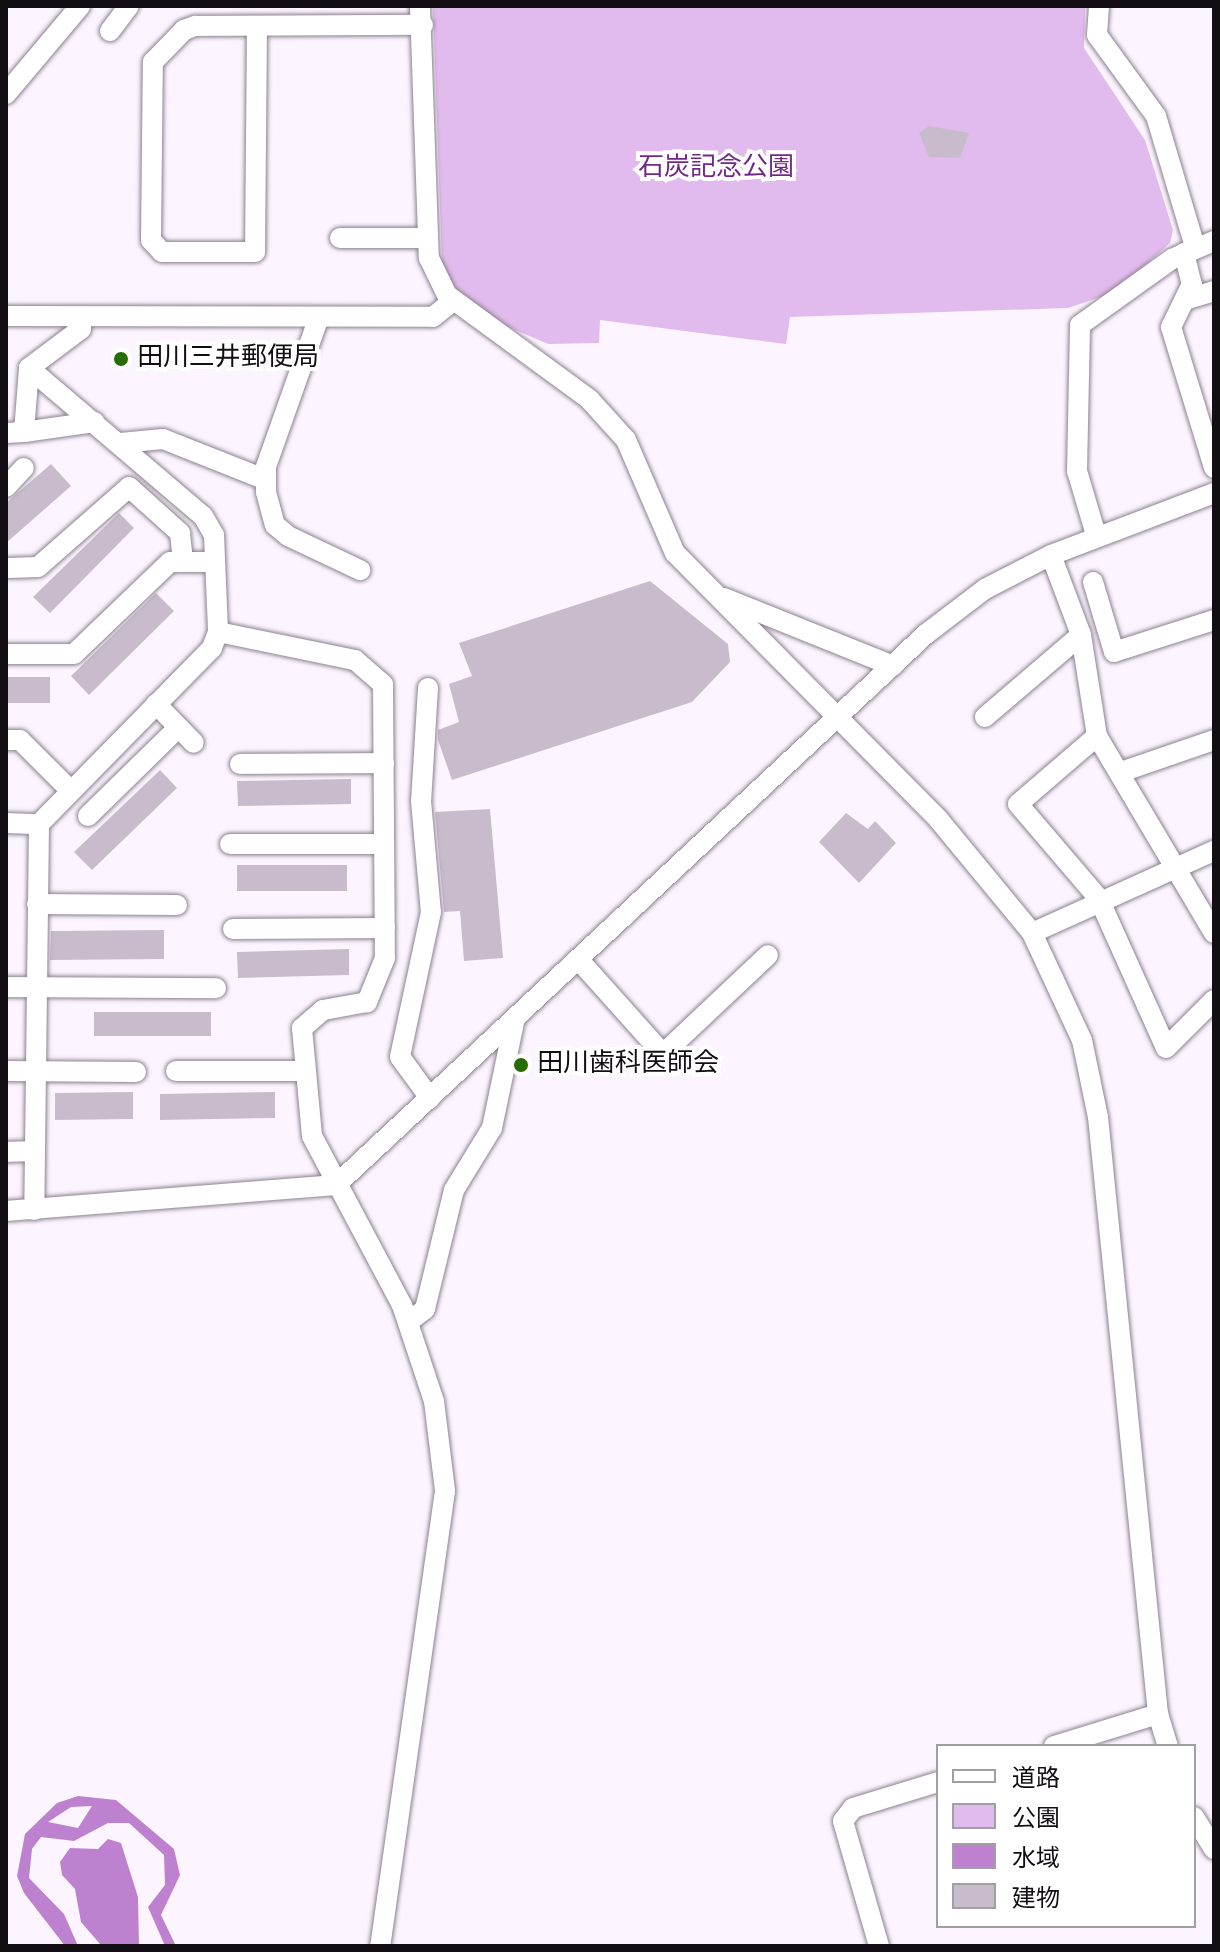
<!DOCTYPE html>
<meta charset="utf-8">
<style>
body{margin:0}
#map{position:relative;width:1220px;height:1952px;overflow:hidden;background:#fcf5ff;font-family:Overpass,"Noto Sans JP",sans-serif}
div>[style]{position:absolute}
.green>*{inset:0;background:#e1bbed}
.water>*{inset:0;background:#bd81cf}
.building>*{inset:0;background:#c8bccc}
.roads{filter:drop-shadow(0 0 2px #8c818f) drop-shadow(0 0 2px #8c818f)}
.minor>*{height:20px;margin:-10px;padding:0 10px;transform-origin:10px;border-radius:10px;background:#fff}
.dots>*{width:22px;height:22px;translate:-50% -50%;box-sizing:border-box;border:4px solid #fff;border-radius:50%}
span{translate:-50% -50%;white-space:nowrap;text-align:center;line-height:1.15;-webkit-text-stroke:8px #fff;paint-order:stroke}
.park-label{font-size:26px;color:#722886}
.poi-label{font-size:26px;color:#120e13}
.left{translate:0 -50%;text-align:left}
.frame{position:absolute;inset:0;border:8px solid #120e13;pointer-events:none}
.legend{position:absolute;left:936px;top:1744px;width:260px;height:184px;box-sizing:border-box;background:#fff;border:2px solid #a09fa1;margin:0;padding:10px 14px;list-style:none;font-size:24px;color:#120e13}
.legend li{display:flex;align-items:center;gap:16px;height:40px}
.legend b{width:40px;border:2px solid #a09fa1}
</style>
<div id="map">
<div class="green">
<div style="clip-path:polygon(433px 6px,1085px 6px,1084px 48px,1145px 140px,1173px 230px,1170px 243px,1115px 292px,1068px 308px,790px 317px,786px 344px,600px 320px,599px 343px,548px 344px,488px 318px,451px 286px,442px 265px)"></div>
</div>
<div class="water">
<div style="clip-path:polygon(evenodd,78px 1796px,116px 1800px,174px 1849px,180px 1875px,161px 1915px,176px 1946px,165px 1946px,148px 1907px,165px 1885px,164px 1855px,129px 1823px,108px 1823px,74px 1841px,41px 1837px,32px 1849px,29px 1878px,64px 1914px,78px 1946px,65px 1946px,24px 1893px,17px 1876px,25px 1834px,57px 1803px,78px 1796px,92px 1806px,78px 1828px,48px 1822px,71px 1807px,92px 1806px)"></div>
<div style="clip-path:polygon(108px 1839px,121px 1843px,138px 1897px,139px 1946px,100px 1944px,81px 1922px,75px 1889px,62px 1875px,60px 1862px,70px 1848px,98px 1849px)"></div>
</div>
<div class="building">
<div style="clip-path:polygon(929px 126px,969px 133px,960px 158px,929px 157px,919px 133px)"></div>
<div style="clip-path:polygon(51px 464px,71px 486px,6px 543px,6px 503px)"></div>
<div style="clip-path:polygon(119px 513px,134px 528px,50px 613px,33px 597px)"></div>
<div style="clip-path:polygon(650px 581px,728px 644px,730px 662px,692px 702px,452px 780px,438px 740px,438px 730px,459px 722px,449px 684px,472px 676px,459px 643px)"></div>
<div style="clip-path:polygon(156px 593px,174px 611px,89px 695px,71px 676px)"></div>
<div style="clip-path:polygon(6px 677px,50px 677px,50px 703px,6px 703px)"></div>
<div style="clip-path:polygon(160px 770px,177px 788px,92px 870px,74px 852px)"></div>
<div style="clip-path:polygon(351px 779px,351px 804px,238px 806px,237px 781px)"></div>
<div style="clip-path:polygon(490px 809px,503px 958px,464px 961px,460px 911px,444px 912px,435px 812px)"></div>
<div style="clip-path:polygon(846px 813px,868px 829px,875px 821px,896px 843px,859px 883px,819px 842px)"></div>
<div style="clip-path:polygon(237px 865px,347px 865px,347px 891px,237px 891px)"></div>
<div style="clip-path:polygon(164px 930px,164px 959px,50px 960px,51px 931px)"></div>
<div style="clip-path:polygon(349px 949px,349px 975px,238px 978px,237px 952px)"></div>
<div style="clip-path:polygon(94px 1012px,211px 1012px,211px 1036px,94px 1036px)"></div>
<div style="clip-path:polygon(133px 1092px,133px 1119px,55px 1120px,55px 1093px)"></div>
<div style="clip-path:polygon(275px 1092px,275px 1118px,160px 1120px,160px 1094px)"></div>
</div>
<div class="roads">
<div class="minor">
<div style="left:420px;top:6px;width:252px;rotate:88deg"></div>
<div style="left:429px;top:258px;width:41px;rotate:64.1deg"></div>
<div style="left:447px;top:295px;width:176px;rotate:36.2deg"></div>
<div style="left:589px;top:399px;width:55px;rotate:47.9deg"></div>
<div style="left:626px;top:440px;width:123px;rotate:66.6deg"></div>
<div style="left:675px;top:553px;width:375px;rotate:45.3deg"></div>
<div style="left:939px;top:820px;width:146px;rotate:50.5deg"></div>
<div style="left:1032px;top:933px;width:118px;rotate:65deg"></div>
<div style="left:1082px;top:1040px;width:79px;rotate:78.3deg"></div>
<div style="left:1098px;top:1117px;width:600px;rotate:84.26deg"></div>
<div style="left:1158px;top:1714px;width:34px;rotate:73deg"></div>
<div style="left:1099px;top:6px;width:29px;rotate:94deg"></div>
<div style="left:1097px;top:35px;width:100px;rotate:53.9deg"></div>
<div style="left:1156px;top:116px;width:137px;rotate:73.4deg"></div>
<div style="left:257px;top:26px;width:226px;rotate:90.5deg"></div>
<div style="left:255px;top:252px;width:93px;rotate:180deg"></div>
<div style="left:162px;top:252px;width:16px;rotate:-133deg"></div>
<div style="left:151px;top:240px;width:178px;rotate:-89.4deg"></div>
<div style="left:153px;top:62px;width:45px;rotate:-45.9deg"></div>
<div style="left:184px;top:30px;width:12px;rotate:-20deg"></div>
<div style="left:195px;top:26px;width:228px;rotate:-0.3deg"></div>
<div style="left:110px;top:31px;width:31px;rotate:-53deg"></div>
<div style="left:6px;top:94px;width:115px;rotate:-49.9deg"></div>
<div style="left:340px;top:238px;width:88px"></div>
<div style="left:1184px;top:253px;width:32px;rotate:76deg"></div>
<div style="left:1192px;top:284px;width:48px;rotate:116deg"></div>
<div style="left:1171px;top:327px;width:147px;rotate:73deg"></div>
<div style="left:1188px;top:299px;width:27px;rotate:-17deg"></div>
<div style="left:6px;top:316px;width:427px;rotate:0.1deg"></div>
<div style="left:433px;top:317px;width:26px;rotate:-39deg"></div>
<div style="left:319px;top:317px;width:159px;rotate:109.5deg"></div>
<div style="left:266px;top:467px;width:25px;rotate:90deg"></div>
<div style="left:266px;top:492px;width:34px;rotate:75deg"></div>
<div style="left:275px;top:525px;width:17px;rotate:40deg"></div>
<div style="left:288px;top:536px;width:80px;rotate:25.3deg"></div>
<div style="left:29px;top:368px;width:228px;rotate:40.4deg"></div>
<div style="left:203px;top:516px;width:22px;rotate:60deg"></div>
<div style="left:214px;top:535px;width:97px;rotate:87.6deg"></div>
<div style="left:218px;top:632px;width:17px;rotate:111deg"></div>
<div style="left:212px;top:648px;width:247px;rotate:134.5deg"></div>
<div style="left:39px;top:824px;width:386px;rotate:90.7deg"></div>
<div style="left:24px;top:432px;width:71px;rotate:-8.1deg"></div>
<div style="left:6px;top:433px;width:18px;rotate:-3deg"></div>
<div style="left:24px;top:432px;width:64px;rotate:-85.5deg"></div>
<div style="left:29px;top:368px;width:65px;rotate:-36.9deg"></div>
<div style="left:81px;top:329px;width:12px;rotate:-90deg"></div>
<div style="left:120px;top:443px;width:43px;rotate:-5.3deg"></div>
<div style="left:163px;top:439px;width:109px;rotate:21.6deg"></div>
<div style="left:6px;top:487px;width:26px;rotate:-47deg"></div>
<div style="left:1096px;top:535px;width:67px;rotate:-106.5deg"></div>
<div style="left:1077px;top:471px;width:146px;rotate:-88.8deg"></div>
<div style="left:1080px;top:325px;width:113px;rotate:-35.7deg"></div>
<div style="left:1172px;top:259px;width:46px;rotate:-23.2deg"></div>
<div style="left:1051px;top:555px;width:85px;rotate:69.4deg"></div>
<div style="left:1081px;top:635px;width:102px;rotate:81deg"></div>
<div style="left:1097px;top:736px;width:229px;rotate:59.3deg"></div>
<div style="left:9px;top:568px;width:29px;rotate:-2deg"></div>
<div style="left:38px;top:567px;width:121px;rotate:-41.3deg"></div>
<div style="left:129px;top:487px;width:69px;rotate:42deg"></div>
<div style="left:180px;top:533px;width:29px;rotate:84deg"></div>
<div style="left:1093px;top:582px;width:73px;rotate:73.3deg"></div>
<div style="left:1114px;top:652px;width:105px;rotate:-17.7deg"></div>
<div style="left:724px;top:598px;width:182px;rotate:21.9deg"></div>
<div style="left:218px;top:632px;width:140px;rotate:11.6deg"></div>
<div style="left:355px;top:660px;width:37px;rotate:41deg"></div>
<div style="left:383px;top:684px;width:274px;rotate:89.6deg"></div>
<div style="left:385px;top:958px;width:48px;rotate:112.2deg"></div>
<div style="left:367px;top:1002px;width:45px;rotate:169.7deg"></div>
<div style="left:323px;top:1010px;width:28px;rotate:139deg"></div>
<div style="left:302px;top:1028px;width:108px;rotate:84.7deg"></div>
<div style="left:312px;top:1136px;width:191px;rotate:62deg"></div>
<div style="left:402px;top:1305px;width:101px;rotate:71.6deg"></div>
<div style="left:434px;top:1401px;width:91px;rotate:83deg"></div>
<div style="left:445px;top:1491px;width:460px;rotate:98.1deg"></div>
<div style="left:6px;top:654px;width:68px"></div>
<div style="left:74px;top:654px;width:133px;rotate:-43.8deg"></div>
<div style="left:170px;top:562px;width:45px"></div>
<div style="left:428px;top:688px;width:113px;rotate:93.5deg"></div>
<div style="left:421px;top:801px;width:111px;rotate:84.9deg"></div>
<div style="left:431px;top:912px;width:148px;rotate:102.1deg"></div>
<div style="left:400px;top:1057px;width:51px;rotate:53.8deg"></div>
<div style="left:156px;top:704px;width:54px;rotate:45.7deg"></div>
<div style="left:985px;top:717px;width:126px;rotate:-40.5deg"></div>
<div style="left:1097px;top:736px;width:104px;rotate:139.3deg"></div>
<div style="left:1018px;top:804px;width:125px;rotate:49.5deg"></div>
<div style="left:1099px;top:899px;width:163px;rotate:65.8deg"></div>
<div style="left:1166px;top:1048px;width:68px;rotate:-45deg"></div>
<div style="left:6px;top:740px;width:14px"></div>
<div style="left:20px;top:740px;width:72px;rotate:45deg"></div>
<div style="left:240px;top:764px;width:144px;rotate:-0.4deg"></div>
<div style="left:1121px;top:772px;width:98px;rotate:-19deg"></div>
<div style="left:88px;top:816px;width:127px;rotate:-44.4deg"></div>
<div style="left:6px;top:823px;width:33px;rotate:2deg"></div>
<div style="left:230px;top:844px;width:154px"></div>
<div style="left:37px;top:904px;width:140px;rotate:0.4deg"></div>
<div style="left:233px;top:929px;width:152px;rotate:-0.4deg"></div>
<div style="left:1032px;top:933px;width:200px;rotate:-24.3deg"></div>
<div style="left:578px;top:959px;width:127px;rotate:48.2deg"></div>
<div style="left:663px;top:1054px;width:144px;rotate:-43.3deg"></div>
<div style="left:6px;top:987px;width:210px;rotate:0.3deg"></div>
<div style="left:6px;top:1071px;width:130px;rotate:0.4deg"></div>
<div style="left:176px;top:1071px;width:127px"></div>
<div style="left:6px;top:1152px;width:26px;rotate:-2deg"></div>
<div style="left:6px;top:1211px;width:331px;rotate:-4.5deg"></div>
<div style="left:336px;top:1185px;width:807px;rotate:-43.04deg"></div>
<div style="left:926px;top:634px;width:74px;rotate:-37.3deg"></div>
<div style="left:985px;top:589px;width:74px;rotate:-27.3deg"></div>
<div style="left:1051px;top:555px;width:174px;rotate:-20.8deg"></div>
<div style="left:408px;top:1322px;width:21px;rotate:-37deg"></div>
<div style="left:425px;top:1309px;width:122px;rotate:-76.3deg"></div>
<div style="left:454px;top:1190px;width:73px;rotate:-58.5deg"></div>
<div style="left:492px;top:1128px;width:112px;rotate:-78.2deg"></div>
<div style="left:1054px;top:1746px;width:109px;rotate:-17.1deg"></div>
<div style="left:1194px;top:1817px;width:38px;rotate:58deg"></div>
<div style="left:879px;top:1946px;width:130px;rotate:-106.1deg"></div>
<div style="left:843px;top:1821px;width:16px;rotate:-52deg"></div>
<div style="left:853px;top:1808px;width:89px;rotate:-17deg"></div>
</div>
</div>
<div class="dots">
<div style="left:121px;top:359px;background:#296c02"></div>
<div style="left:521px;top:1065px;background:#296c02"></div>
</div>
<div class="park-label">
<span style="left:716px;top:169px">石炭記念公園</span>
</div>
<div class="poi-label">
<span class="left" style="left:137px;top:359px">田川三井郵便局</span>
<span class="left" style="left:537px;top:1065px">田川歯科医師会</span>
</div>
<div class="frame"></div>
<ul class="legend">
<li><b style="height:10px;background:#fff"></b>道路</li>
<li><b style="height:22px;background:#e1bbed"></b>公園</li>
<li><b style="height:22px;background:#bd81cf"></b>水域</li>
<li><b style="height:22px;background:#c8bccc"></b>建物</li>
</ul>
</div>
